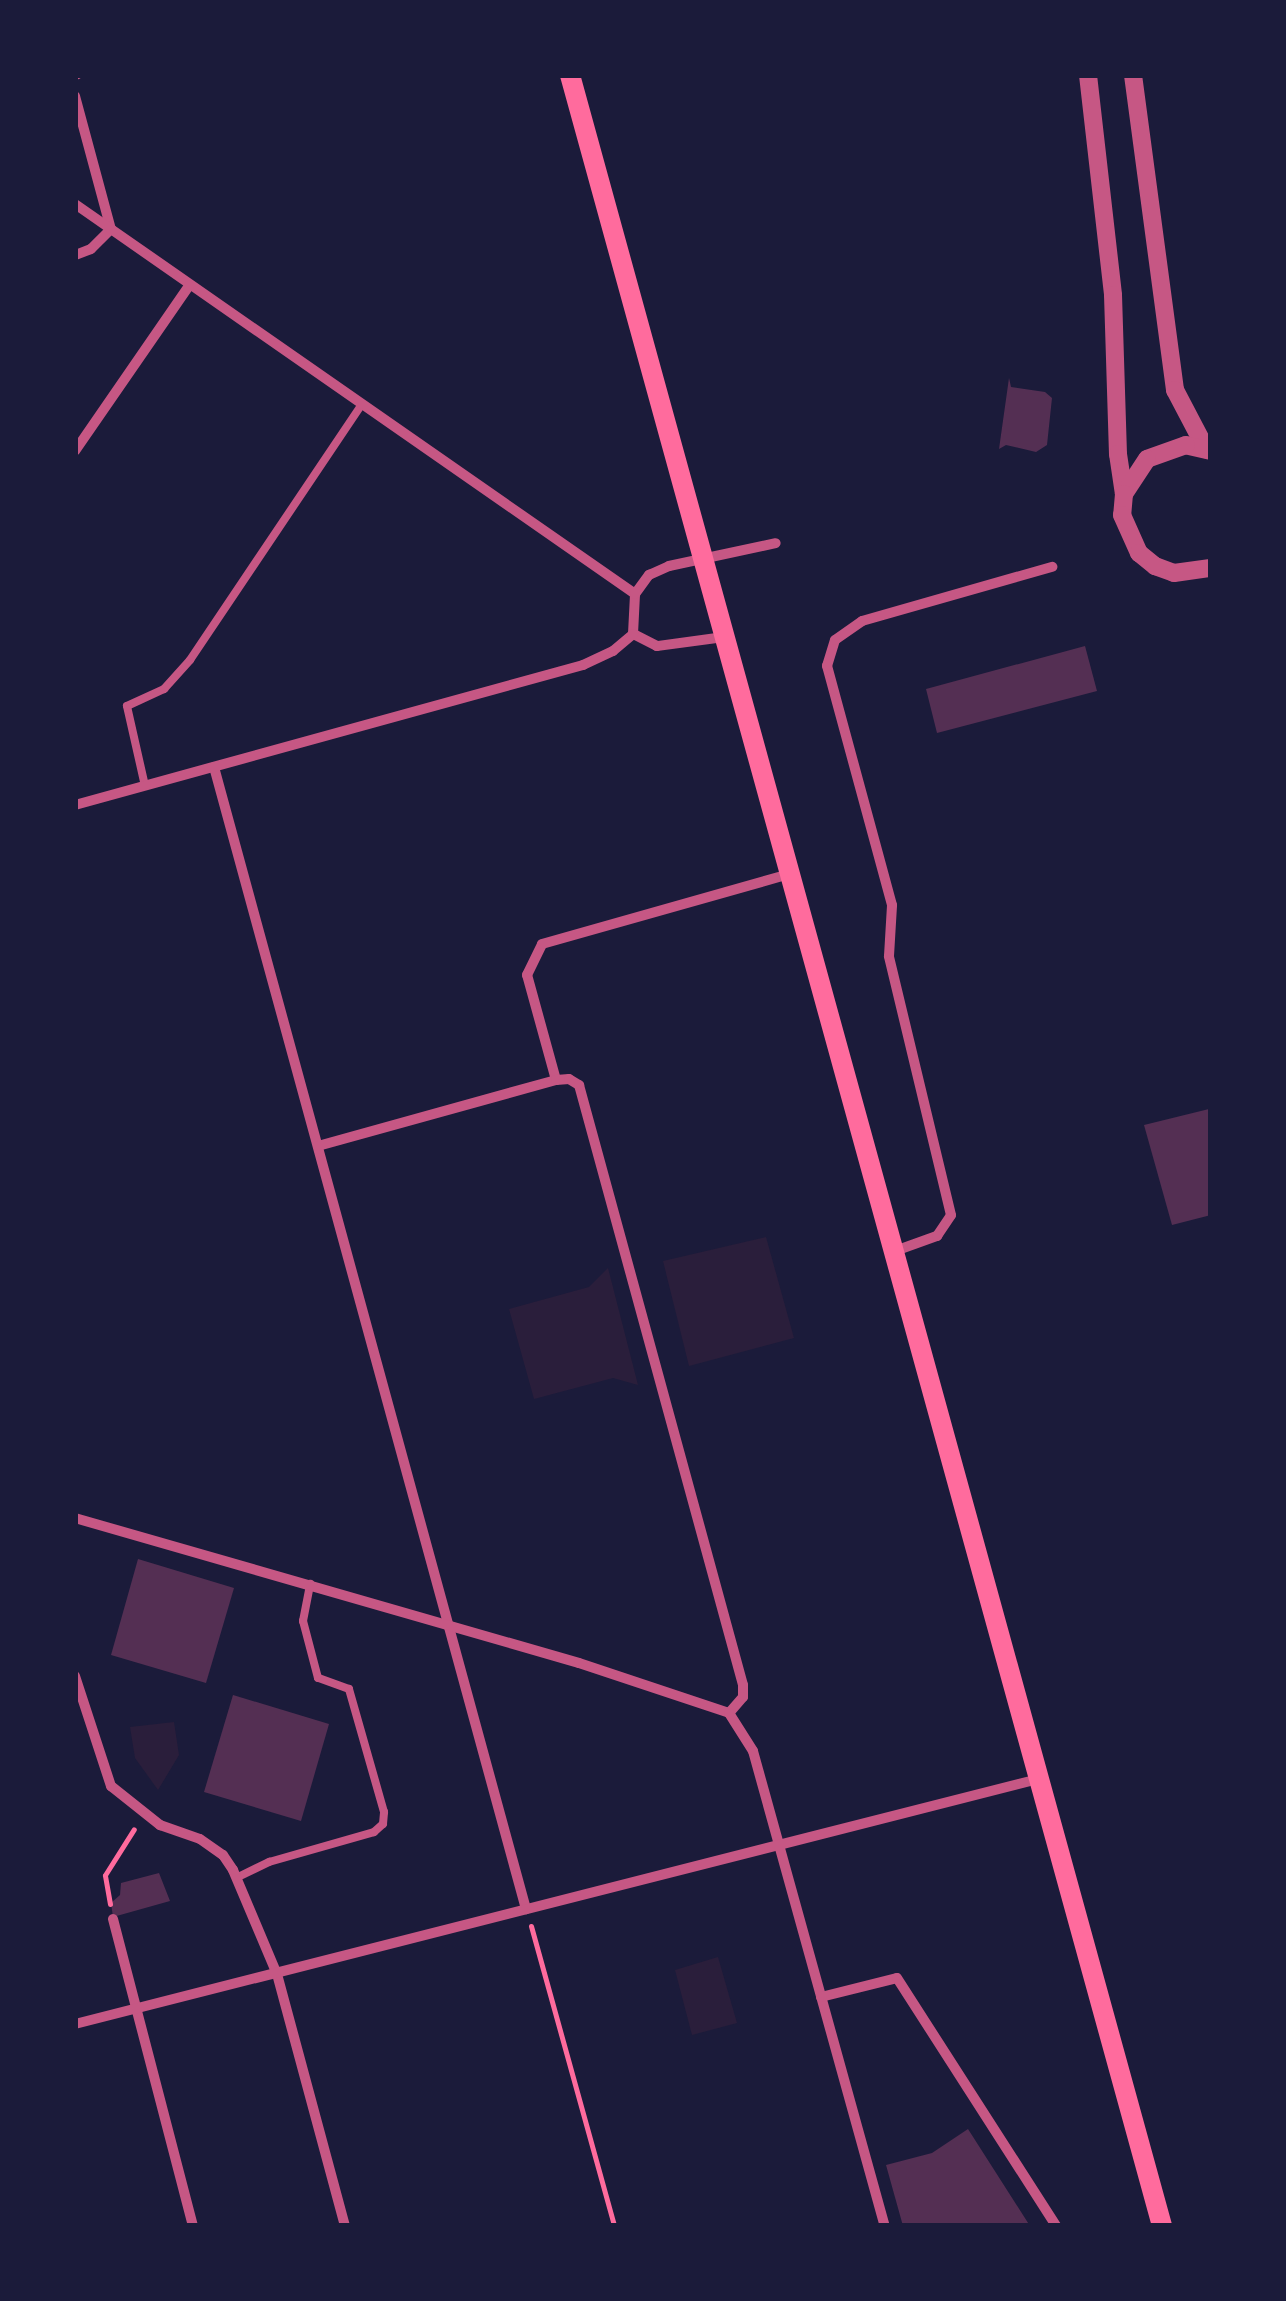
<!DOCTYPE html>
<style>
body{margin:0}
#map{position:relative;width:1286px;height:2301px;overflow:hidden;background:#1b1b3a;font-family:Georgia,serif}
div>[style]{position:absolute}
.green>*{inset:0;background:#2a1e3b}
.building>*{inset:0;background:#542f53}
.path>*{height:5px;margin:-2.5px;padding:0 2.5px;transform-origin:2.5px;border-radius:2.5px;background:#ff6b9d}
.service>*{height:8px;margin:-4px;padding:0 4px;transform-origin:4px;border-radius:4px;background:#c65784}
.minor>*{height:10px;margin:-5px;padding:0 5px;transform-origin:5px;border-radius:5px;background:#c65784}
.tertiary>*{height:18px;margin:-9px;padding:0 9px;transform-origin:9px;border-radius:9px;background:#c65784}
.secondary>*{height:20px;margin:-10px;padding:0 10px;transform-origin:10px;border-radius:10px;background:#ff6b9d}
span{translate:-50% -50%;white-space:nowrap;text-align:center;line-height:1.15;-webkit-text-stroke:9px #1b1b3a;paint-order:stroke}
.frame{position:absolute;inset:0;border:78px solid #1b1b3a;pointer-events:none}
</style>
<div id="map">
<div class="green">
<div style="clip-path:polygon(766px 1237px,794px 1338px,689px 1366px,663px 1261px)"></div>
<div style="clip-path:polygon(608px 1268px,638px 1385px,613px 1378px,534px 1399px,509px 1309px,589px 1287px)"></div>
<div style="clip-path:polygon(174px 1722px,179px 1755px,158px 1790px,135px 1758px,130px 1727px)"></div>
<div style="clip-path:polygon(718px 1957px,737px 2023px,692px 2035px,675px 1970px)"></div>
</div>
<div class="building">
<div style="clip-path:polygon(1009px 378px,1011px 387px,1045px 392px,1052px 398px,1047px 445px,1036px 452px,1006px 445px,999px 449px)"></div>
<div style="clip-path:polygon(1085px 646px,1097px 691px,937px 733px,926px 689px)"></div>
<div style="clip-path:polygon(1209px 1109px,1211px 1215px,1172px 1225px,1144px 1125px)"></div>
<div style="clip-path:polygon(138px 1559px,234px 1588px,206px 1683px,111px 1655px)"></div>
<div style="clip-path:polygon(233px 1695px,329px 1724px,301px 1821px,204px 1792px)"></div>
<div style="clip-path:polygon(159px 1873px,170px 1901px,113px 1917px,111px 1903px,120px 1895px,121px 1883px)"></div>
<div style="clip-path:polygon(968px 2129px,1030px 2226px,903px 2226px,886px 2165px,932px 2153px)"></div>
</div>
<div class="path">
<div style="left:110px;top:1904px;width:29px;rotate:-100deg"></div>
<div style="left:105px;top:1875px;width:54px;rotate:-57.8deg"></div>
<div style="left:531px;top:1926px;width:311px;rotate:74.5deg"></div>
</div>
<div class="service">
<div style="left:75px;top:76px;width:3px;rotate:-18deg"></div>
<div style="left:145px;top:786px;width:82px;rotate:-102.7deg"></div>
<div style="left:127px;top:706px;width:41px;rotate:-24.7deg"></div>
<div style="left:164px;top:689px;width:39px;rotate:-48deg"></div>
<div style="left:190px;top:660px;width:308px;rotate:-56.1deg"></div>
<div style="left:236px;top:1878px;width:37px;rotate:-26deg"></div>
<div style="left:269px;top:1862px;width:109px;rotate:-15.9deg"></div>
<div style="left:374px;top:1832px;width:12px;rotate:-42deg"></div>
<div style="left:383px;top:1824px;width:12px;rotate:-85deg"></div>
<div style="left:384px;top:1812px;width:128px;rotate:-105.9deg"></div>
<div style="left:349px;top:1689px;width:33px;rotate:-160deg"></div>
<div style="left:318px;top:1678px;width:59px;rotate:-104.7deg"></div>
<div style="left:303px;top:1621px;width:38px;rotate:-79deg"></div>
</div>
<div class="minor">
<div style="left:75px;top:96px;width:138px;rotate:74.9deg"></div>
<div style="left:111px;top:229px;width:28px;rotate:135deg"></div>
<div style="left:91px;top:249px;width:17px;rotate:159deg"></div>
<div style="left:75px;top:204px;width:682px;rotate:34.85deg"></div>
<div style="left:75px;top:451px;width:201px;rotate:-55.4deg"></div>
<div style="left:724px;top:637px;width:68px;rotate:172.3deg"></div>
<div style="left:657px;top:646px;width:27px;rotate:-153deg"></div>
<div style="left:633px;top:634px;width:40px;rotate:-87.1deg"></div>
<div style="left:635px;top:594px;width:24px;rotate:-54deg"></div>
<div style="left:649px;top:575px;width:22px;rotate:-24deg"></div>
<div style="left:669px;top:566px;width:109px;rotate:-12.1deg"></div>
<div style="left:214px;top:767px;width:1184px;rotate:74.72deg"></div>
<div style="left:75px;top:805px;width:527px;rotate:-15.41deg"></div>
<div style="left:583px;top:665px;width:33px;rotate:-25deg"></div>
<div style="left:613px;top:651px;width:26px;rotate:-40deg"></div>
<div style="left:556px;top:1080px;width:109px;rotate:-105.4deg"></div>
<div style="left:527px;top:975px;width:34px;rotate:-64deg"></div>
<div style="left:542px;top:944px;width:257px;rotate:-15.8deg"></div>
<div style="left:318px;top:1146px;width:247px;rotate:-15.5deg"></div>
<div style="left:556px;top:1080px;width:13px;rotate:-4deg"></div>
<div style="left:569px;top:1079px;width:12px;rotate:31deg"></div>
<div style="left:579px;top:1085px;width:622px;rotate:74.71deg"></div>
<div style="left:743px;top:1685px;width:12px;rotate:90deg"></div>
<div style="left:743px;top:1697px;width:21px;rotate:131deg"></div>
<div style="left:895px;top:1251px;width:45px;rotate:-19.7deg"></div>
<div style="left:937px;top:1236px;width:25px;rotate:-56deg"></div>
<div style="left:951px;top:1215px;width:266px;rotate:-103.5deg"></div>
<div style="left:889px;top:956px;width:51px;rotate:-86.6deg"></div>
<div style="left:892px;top:905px;width:248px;rotate:-105.2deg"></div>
<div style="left:827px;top:666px;width:27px;rotate:-73deg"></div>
<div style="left:835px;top:640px;width:33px;rotate:-35deg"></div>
<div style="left:862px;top:621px;width:198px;rotate:-15.9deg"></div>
<div style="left:75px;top:1518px;width:524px;rotate:16.05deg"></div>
<div style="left:579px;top:1663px;width:158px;rotate:18.4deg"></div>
<div style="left:729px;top:1713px;width:45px;rotate:57.7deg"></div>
<div style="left:753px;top:1751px;width:493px;rotate:74.5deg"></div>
<div style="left:75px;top:1676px;width:116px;rotate:71.9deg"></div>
<div style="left:111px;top:1786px;width:63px;rotate:38.5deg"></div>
<div style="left:160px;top:1825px;width:42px;rotate:19.3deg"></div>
<div style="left:200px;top:1839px;width:28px;rotate:35deg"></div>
<div style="left:223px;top:1855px;width:18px;rotate:56deg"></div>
<div style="left:233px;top:1870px;width:113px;rotate:67.1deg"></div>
<div style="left:277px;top:1974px;width:261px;rotate:74.9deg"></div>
<div style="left:113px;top:1919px;width:317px;rotate:75.4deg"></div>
<div style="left:821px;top:1997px;width:78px;rotate:-14deg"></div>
<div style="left:897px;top:1978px;width:295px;rotate:57.3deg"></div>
<div style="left:75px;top:2024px;width:994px;rotate:-14.27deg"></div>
</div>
<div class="tertiary">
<div style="left:1088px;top:75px;width:221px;rotate:83.5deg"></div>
<div style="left:1113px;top:295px;width:159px;rotate:88.2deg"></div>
<div style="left:1118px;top:454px;width:40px;rotate:81.5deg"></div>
<div style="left:1133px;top:75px;width:318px;rotate:82.4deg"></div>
<div style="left:1175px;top:390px;width:67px;rotate:62.3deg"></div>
<div style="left:1211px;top:451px;width:26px;rotate:-167deg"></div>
<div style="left:1186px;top:445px;width:41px;rotate:160.3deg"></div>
<div style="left:1147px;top:459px;width:42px;rotate:123.3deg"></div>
<div style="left:1124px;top:494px;width:21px;rotate:95deg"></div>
<div style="left:1122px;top:515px;width:42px;rotate:65.9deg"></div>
<div style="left:1139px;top:553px;width:21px;rotate:39deg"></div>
<div style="left:1155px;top:566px;width:20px;rotate:20deg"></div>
<div style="left:1174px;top:573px;width:37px;rotate:-8deg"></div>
</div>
<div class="secondary">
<div style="left:570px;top:75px;width:2231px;rotate:74.61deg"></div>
</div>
<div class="frame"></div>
</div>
